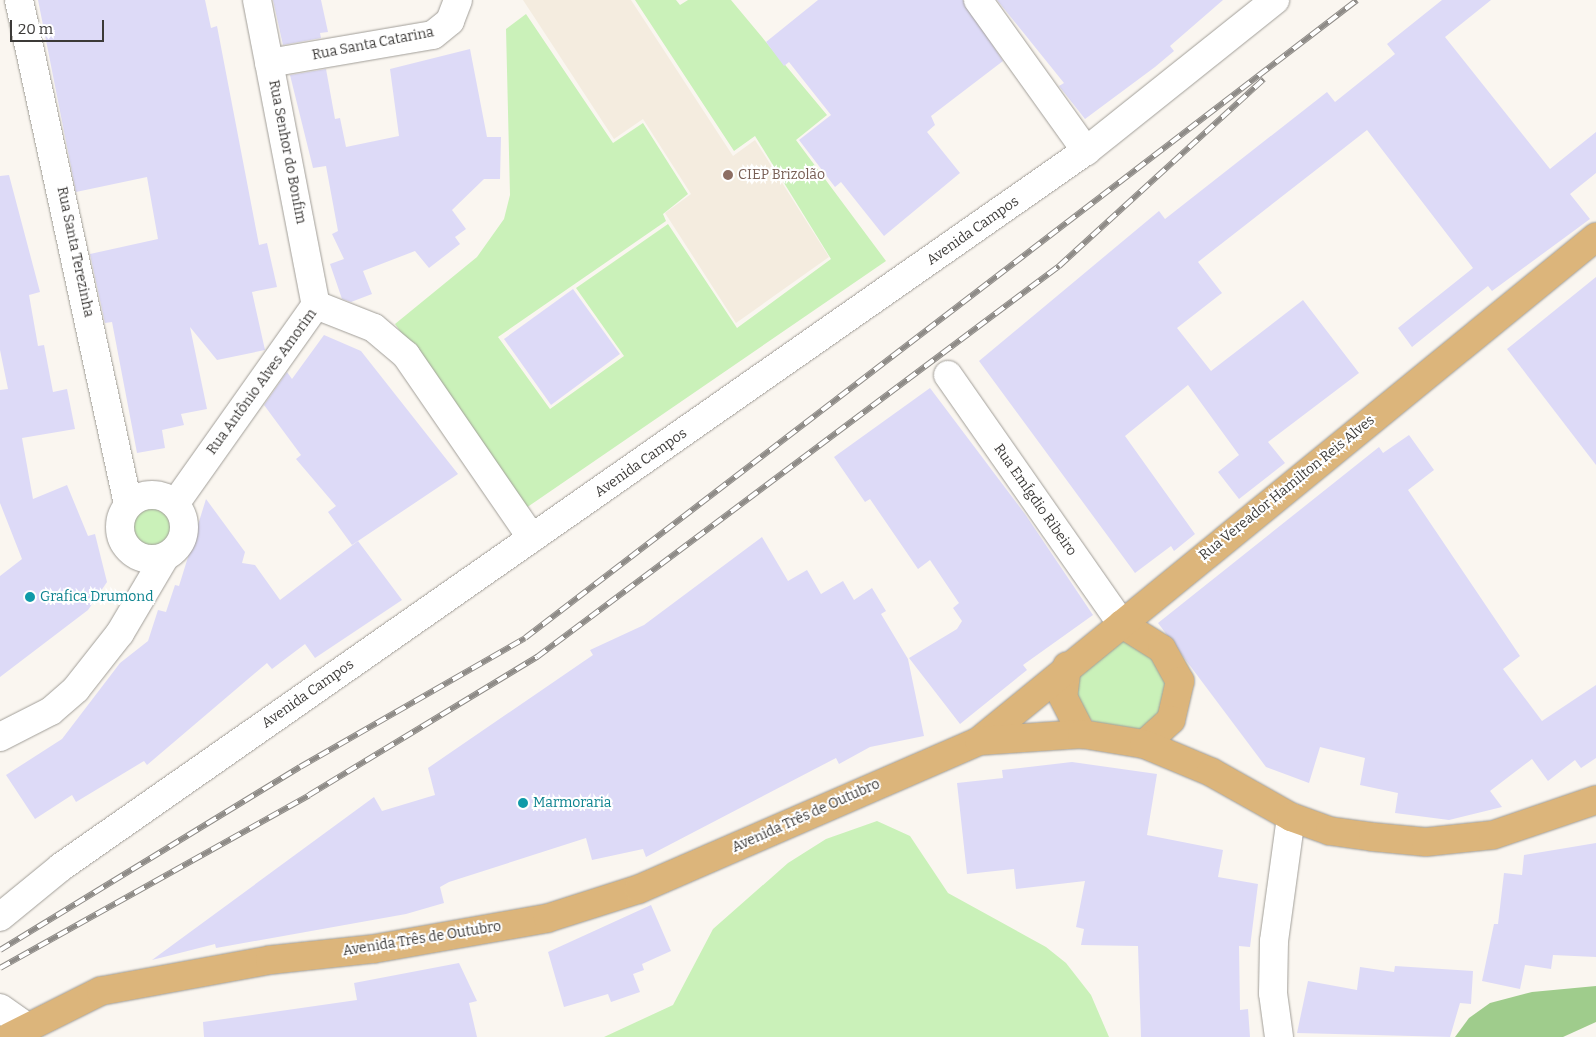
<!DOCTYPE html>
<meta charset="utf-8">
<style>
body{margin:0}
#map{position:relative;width:1596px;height:1037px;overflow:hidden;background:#faf6f0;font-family:Bitter,serif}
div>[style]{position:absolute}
.built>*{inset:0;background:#f4ecdf}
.green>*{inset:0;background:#caf1b9}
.round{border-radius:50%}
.forest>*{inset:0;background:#9fcc8c}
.building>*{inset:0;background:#dddaf7}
.roads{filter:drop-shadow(0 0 1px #a19e98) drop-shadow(0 0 1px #a19e98)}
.minor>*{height:28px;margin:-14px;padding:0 14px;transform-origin:14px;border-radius:14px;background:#fff}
.minor>.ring{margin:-14px;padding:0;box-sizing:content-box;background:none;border:28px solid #fff;border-radius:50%}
.major>*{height:28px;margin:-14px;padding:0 14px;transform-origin:14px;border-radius:14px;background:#dcb57b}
.rail>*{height:5.5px;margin-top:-2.75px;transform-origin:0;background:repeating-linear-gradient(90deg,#fff 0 11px,#8e8b87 0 22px);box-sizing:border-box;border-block:1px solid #8e8b87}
.dots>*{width:14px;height:14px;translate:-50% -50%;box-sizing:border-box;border:2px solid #fff;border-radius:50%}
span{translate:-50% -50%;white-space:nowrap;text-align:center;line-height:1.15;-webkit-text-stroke:4px #fff;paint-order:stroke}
.street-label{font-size:14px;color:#3c3a38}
.education-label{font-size:14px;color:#785e54}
.left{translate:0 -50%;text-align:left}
.culture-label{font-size:14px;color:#0d838f}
.scale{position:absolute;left:10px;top:20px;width:94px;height:22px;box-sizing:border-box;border:2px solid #3c3a38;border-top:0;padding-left:6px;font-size:15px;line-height:18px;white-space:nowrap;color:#3c3a38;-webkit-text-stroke:4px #fff;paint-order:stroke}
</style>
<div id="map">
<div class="built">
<div style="clip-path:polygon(523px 0,631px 0,733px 156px,755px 140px,829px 257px,736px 323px,665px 213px,691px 194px,643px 119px,614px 139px)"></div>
</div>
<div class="green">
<div style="clip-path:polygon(635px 0,676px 0,680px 5px,688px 0,731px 0,827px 115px,796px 140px,886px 261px,526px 508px,395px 324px,477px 257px,504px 219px,510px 195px,506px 29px,526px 14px,613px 143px,643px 123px,688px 194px,663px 214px,666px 221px,498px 337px,550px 409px,624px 356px,576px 288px,668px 224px,737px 328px,831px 259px,755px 136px,734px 151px)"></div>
<div class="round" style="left:124px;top:500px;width:54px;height:54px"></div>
<div style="clip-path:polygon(1122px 641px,1132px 641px,1157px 656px,1173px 696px,1144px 730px,1094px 722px,1074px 705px,1074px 672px)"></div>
<div style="clip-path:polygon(877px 821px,910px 836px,948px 893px,1046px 947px,1066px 963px,1091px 995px,1109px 1037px,604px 1037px,673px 1005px,713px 929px,788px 863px,826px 839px)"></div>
</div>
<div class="forest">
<div style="clip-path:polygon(1596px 986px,1596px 1022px,1563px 1037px,1455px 1037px,1469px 1018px,1490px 1003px,1532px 992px)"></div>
</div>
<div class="building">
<div style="clip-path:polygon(38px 0,205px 0,211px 28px,217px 26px,259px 245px,267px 243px,277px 287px,252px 292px,265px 350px,217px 360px,190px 327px,207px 409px,181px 414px,184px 425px,162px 430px,165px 448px,137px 453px,112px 322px,105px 323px,90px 254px,158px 239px,147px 177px,76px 192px)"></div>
<div style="clip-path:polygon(273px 0,321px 0,328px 32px,320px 33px,321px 38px,283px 45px)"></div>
<div style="clip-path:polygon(818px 0,963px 0,1003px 61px,931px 116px,935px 125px,927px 132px,960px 173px,884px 236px,841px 182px,835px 187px,799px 140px,831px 115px,789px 62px,784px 66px,766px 42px)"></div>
<div style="clip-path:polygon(997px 0,1223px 0,1170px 46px,1174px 51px,1155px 67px,1085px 119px,1059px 86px,1064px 83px)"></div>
<div style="clip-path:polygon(1442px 0,1491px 0,1445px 37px,1550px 169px,1596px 132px,1596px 173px,1570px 194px,1590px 219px,1492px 291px,1488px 286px,1412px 347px,1398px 328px,1473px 268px,1367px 130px,1330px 159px,1198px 262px,1222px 293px,1177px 328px,1211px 371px,1303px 300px,1359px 373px,1268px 442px,1285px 463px,1239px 499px,1218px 472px,1239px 455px,1188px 385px,1125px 436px,1195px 534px,1174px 551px,1171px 546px,1135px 573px,979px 361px,1159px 211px,1165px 219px,1327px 92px,1335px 102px,1395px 54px,1387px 44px)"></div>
<div style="clip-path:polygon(470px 49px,487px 137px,501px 137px,500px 179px,484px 179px,452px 210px,466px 229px,455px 237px,460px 244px,429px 268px,415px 251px,363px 271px,372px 294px,351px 302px,342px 299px,330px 264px,344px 259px,332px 234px,338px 231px,326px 166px,313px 168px,290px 75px,326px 69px,335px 119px,340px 118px,346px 147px,399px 136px,390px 69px)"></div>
<div style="clip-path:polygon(9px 175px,40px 292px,29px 295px,38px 346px,44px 345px,53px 392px,67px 389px,75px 429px,22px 438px,33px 499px,67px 485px,88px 536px,95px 534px,107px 582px,88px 610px,0 677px,0 576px,22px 559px,0 503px,0 390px,8px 389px,0 350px,0 176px)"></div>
<div style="clip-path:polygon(1596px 277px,1596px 465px,1507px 349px)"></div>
<div style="clip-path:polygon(573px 289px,620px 354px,551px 405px,504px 339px)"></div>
<div style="clip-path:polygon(324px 335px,361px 351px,458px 474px,352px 545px,328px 512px,336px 506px,296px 459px,301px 455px,264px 405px,287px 372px,292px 379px)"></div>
<div style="clip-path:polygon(930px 388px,1025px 514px,1093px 615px,1023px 665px,1027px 670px,960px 724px,909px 658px,957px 629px,962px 621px,953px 608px,959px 603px,930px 560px,918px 569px,870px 499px,865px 502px,834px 457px)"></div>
<div style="clip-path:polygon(1409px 435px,1434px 470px,1408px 490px,1520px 656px,1503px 669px,1542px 721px,1596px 685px,1596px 758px,1581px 768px,1575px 760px,1548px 781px,1532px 759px,1490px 791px,1502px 807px,1449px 820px,1395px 813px,1398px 793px,1360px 785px,1365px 758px,1320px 747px,1309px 783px,1266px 767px,1158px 623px,1379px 447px,1383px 453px)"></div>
<div style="clip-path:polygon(206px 499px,245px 552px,242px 563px,255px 565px,280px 600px,358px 541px,402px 600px,315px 658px,305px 644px,272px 669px,267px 663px,147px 765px,144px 761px,76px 802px,72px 795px,35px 819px,6px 775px,62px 739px,120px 663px,148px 641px,158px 610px,166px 612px,175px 585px,179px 586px)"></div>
<div style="clip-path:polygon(762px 537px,788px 581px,807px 570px,821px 594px,843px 581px,854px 600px,872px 588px,886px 611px,881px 614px,908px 659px,924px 736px,870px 747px,839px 764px,836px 758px,646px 857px,643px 849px,592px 860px,586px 838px,449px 882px,440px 887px,444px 903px,406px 914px,216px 948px,215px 944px,152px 960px,374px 797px,382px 811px,435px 795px,428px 768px,593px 655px,590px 650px,644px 625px)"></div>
<div style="clip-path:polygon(1072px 762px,1157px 774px,1147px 835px,1223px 850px,1218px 877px,1258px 884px,1250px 947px,1239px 946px,1240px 1010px,1248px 1009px,1250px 1037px,1141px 1037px,1138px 946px,1081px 945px,1084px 929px,1076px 927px,1085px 881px,1016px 889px,1014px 869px,967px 874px,957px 783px,1003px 778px,1002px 770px)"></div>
<div style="clip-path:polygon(1596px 843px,1596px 957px,1553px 955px,1551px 969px,1525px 965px,1520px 989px,1482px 981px,1494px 924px,1498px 924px,1504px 873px,1522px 875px,1524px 855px)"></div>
<div style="clip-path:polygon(651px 905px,671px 951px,642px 964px,644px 970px,633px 974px,640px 992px,611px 1002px,608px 994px,564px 1007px,548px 952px)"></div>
<div style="clip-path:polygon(459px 963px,477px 1001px,469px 1003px,477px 1037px,204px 1037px,203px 1022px,357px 1000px,354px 983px)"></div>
<div style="clip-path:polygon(1395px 966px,1473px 971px,1471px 1004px,1460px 1003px,1450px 1037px,1297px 1033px,1308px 981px,1357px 990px,1360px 967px,1394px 972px)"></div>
</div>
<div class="roads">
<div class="minor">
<div style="left:19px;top:0;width:516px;rotate:77.8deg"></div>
<div style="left:257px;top:0;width:311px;rotate:79.1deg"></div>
<div style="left:978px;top:0;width:186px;rotate:54.4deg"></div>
<div style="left:269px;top:63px;width:166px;rotate:-9.7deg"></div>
<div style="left:433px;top:35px;width:22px;rotate:-39deg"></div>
<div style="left:450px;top:21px;width:22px;rotate:-69deg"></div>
<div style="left:316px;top:305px;width:62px;rotate:21.6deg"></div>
<div style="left:374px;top:328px;width:42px;rotate:40.2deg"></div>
<div style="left:406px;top:355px;width:222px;rotate:55.5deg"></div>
<div style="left:948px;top:375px;width:304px;rotate:55.1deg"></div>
<div class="ring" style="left:120px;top:495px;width:36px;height:36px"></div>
<div style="left:175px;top:504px;width:244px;rotate:-54.7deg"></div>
<div style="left:0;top:737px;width:57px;rotate:-27deg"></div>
<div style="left:51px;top:711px;width:33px;rotate:-41deg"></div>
<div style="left:76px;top:689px;width:71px;rotate:-51.8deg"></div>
<div style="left:120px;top:633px;width:88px;rotate:-59.4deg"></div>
<div style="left:0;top:917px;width:79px;rotate:-39.3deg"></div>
<div style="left:61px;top:867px;width:1250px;rotate:-34.94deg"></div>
<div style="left:1086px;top:151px;width:242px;rotate:-38.6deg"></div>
<div style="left:0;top:1008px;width:33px;rotate:35deg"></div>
<div style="left:1279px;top:1037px;width:44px;rotate:-97.8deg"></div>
<div style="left:1273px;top:993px;width:52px;rotate:-88.9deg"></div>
<div style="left:1274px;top:941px;width:125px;rotate:-82.2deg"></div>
</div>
<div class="major">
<div style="left:1122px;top:624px;width:47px;rotate:32deg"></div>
<div style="left:1162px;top:649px;width:37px;rotate:61deg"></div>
<div style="left:1180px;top:681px;width:40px;rotate:103deg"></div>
<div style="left:1171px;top:720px;width:36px;rotate:138deg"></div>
<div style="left:1067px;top:666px;width:31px;rotate:97deg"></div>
<div style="left:1063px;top:697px;width:42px;rotate:62.8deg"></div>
<div style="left:979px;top:741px;width:797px;rotate:-39.24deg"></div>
<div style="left:9px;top:1037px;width:103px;rotate:-26.6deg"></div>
<div style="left:101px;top:991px;width:172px;rotate:-10.4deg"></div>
<div style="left:270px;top:960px;width:104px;rotate:-6.1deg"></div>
<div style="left:373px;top:949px;width:178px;rotate:-10deg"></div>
<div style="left:548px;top:918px;width:96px;rotate:-17.7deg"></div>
<div style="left:639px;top:889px;width:371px;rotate:-23.5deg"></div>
<div style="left:979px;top:741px;width:103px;rotate:-3.9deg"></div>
<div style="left:1082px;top:734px;width:63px;rotate:9.2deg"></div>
<div style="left:1144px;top:744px;width:73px;rotate:22.7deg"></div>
<div style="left:1211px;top:772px;width:92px;rotate:29.4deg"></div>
<div style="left:1291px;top:817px;width:41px;rotate:19.7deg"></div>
<div style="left:1330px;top:831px;width:43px;rotate:7.9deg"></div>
<div style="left:1373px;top:837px;width:53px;rotate:5.4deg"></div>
<div style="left:1426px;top:842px;width:67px;rotate:-6deg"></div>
<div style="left:1493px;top:835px;width:109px;rotate:-18.8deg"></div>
</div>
</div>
<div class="rail">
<div style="left:0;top:950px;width:351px;rotate:-31.4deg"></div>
<div style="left:300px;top:767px;width:259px;rotate:-29.8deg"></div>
<div style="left:525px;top:638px;width:1048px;rotate:-37.48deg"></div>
<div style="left:0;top:968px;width:354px;rotate:-29.2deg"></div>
<div style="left:309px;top:795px;width:267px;rotate:-31.2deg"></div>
<div style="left:537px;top:657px;width:652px;rotate:-36.83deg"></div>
<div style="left:1059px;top:266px;width:277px;rotate:-42.4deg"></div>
</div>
<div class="dots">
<div style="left:728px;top:175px;background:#8d6e63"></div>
<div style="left:30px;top:597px;background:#0f9aa8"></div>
<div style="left:523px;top:803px;background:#0f9aa8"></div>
</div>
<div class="street-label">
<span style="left:373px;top:44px;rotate:-11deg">Rua Santa Catarina</span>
<span style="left:287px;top:152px;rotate:79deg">Rua Senhor do Bonfim</span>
<span style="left:973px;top:231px;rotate:-35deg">Avenida Campos</span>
<span style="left:75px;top:252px;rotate:78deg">Rua Santa Terezinha</span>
<span style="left:262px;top:382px;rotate:-54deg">Rua Antônio Alves Amorim</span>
<span style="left:641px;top:463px;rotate:-35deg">Avenida Campos</span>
<span style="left:1287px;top:488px;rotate:-39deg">Rua Vereador Hamilton Reis Alves</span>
<span style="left:1035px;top:500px;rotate:55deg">Rua EmÍgdio Ribeiro</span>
<span style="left:308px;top:694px;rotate:-35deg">Avenida Campos</span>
<span style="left:806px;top:816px;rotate:-24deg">Avenida Três de Outubro</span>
<span style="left:422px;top:939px;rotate:-9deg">Avenida Três de Outubro</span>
</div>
<div class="education-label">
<span class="left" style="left:738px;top:175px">CIEP Brizolão</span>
</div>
<div class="culture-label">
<span class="left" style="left:40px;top:597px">Grafica Drumond</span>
<span class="left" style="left:533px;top:803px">Marmoraria</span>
</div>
<div class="scale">20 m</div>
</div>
